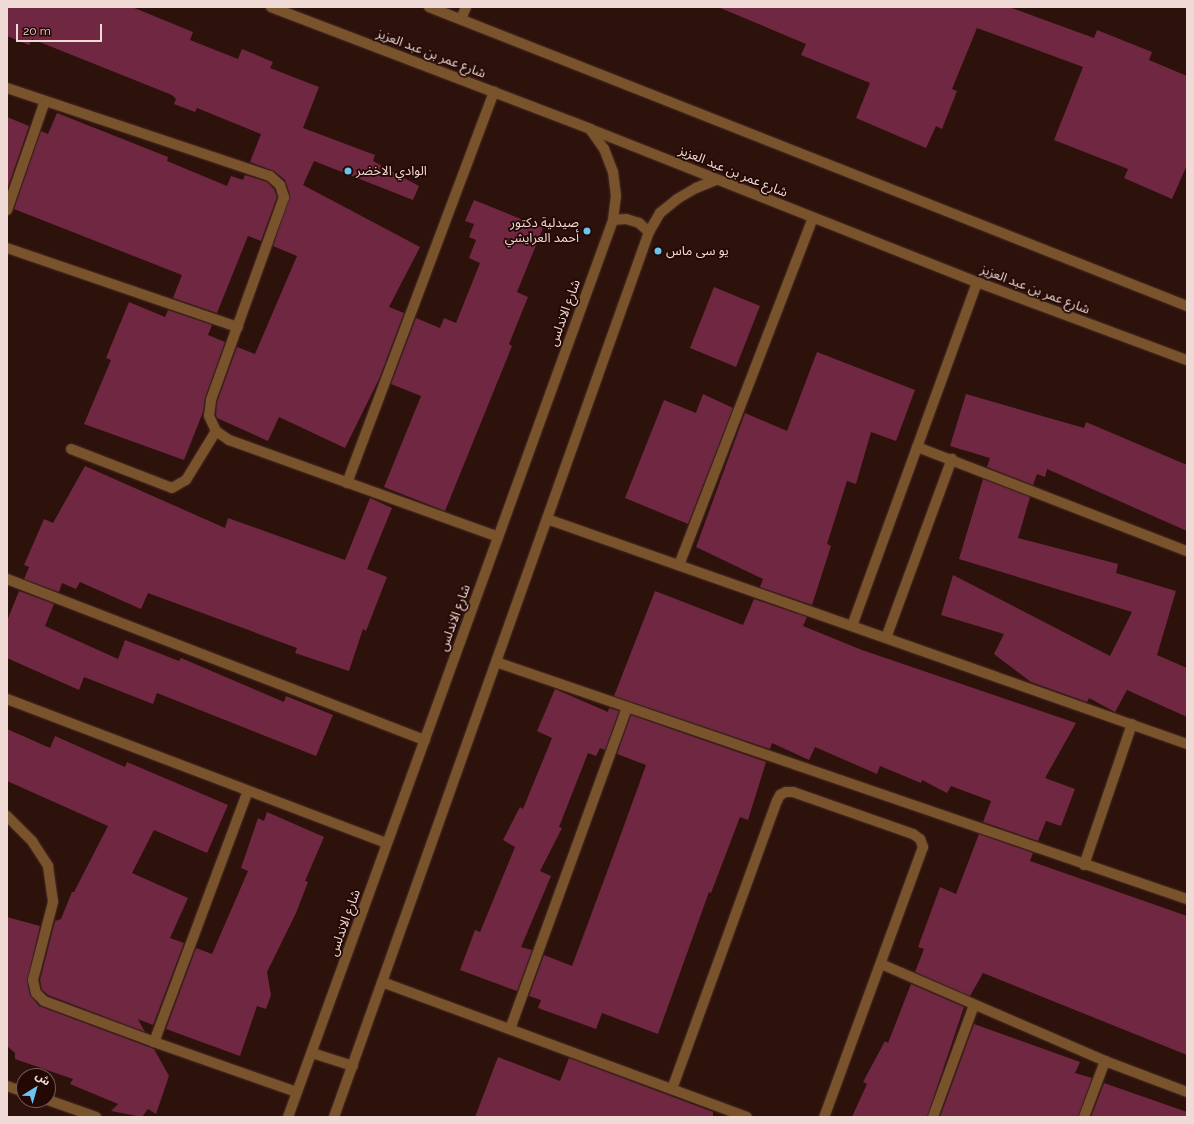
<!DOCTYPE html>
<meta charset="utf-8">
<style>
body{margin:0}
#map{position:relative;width:1194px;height:1124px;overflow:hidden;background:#2d110b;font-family:Raleway,"Noto Sans Arabic",sans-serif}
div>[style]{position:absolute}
.building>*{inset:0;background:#702842}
.roads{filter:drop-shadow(0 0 1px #482d27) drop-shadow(0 0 1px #482d27)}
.service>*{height:10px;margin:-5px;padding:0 5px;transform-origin:5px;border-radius:5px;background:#78532b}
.minor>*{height:10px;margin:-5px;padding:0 5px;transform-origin:5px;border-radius:5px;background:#78532b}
.tertiary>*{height:10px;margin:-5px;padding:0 5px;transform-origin:5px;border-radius:5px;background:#78532b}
.dots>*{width:11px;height:11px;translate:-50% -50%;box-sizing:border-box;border:2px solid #230804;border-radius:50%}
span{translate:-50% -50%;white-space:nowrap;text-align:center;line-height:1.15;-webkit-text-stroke:3.5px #230804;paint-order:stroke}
.street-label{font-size:13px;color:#efdad5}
.poi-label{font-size:13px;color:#efdad5}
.left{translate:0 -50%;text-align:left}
.right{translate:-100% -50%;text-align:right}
.frame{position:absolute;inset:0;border:8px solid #efdad5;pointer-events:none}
.north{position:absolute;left:16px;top:1068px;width:40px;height:40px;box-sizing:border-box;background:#230804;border:1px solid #755c58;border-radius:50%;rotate:37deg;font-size:11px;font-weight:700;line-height:16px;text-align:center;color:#efdad5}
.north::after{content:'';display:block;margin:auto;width:14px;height:18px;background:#68c4f0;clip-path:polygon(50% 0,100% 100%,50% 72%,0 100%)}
.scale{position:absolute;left:16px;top:24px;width:86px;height:18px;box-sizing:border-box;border:2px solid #efdad5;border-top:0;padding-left:5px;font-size:12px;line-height:14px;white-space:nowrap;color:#efdad5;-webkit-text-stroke:3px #230804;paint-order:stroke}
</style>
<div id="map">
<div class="building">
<div style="clip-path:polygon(7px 7px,132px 7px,193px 32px,190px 40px,238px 59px,242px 49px,273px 62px,270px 68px,319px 87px,303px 128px,375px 155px,373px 161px,419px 186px,413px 200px,314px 161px,303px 185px,420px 247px,389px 307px,404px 313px,379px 379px,345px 448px,279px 417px,268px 441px,217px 418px,216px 415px,217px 402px,237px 347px,255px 354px,297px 256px,273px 246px,290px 195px,285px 180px,274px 171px,250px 162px,261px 134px,197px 108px,195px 112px,174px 104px,176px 99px,172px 95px,32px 39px,29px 45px,7px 36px)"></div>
<div style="clip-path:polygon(718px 7px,1009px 7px,1094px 38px,1097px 30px,1152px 52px,1149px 60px,1187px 76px,1187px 165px,1172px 199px,1124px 178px,1128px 169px,1054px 140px,1083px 67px,977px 28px,952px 89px,957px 91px,942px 129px,936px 126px,926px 148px,856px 118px,870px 83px,801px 55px,806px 44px)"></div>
<div style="clip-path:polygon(57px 113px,168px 157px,167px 161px,227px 186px,231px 176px,243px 180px,245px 175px,267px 182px,274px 189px,277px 197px,261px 241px,248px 236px,217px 313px,173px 298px,182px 275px,14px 209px,41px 131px,48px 134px)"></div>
<div style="clip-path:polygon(7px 117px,29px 126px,7px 190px)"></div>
<div style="clip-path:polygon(474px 200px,543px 228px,517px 292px,528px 297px,509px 344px,512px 346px,445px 511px,384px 487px,421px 396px,391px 384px,416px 318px,440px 328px,444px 318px,456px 323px,480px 263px,469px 258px,476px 240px,469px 237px,474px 224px,465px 221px)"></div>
<div style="clip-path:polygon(714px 287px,760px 306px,736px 367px,690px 348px)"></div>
<div style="clip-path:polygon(129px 302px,165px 317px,168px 310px,212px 325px,208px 335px,225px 342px,205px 398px,203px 412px,184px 460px,84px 424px,111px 360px,106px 358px)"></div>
<div style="clip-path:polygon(817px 352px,915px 390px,896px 441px,871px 432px,856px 484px,847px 481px,827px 544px,831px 546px,812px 605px,760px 587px,763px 579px,696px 547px,745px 413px,787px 431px)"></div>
<div style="clip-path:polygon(703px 394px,733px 408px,688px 524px,625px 498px,664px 400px,696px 413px)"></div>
<div style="clip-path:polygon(966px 394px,1084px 428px,1086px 422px,1187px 465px,1187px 531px,1047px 469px,1045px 477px,1037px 474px,1033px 485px,987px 467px,990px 458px,950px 446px)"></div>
<div style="clip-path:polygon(85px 466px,225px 528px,228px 518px,345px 560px,370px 498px,392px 508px,367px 569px,387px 577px,366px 631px,363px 629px,349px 671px,295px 653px,297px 648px,148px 593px,141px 609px,80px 582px,76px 589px,62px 583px,59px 592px,24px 579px,29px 567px,24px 565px,44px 519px,53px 523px)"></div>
<div style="clip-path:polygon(983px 479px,1030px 497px,1018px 538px,1118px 564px,1116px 573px,1176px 591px,1157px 655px,1187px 668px,1187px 717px,1127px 690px,1115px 712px,1089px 698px,1087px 702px,1031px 682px,994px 654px,1004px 634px,941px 615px,953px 575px,1110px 656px,1132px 612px,959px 559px)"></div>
<div style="clip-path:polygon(19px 591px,54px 604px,45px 626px,118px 659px,125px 640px,179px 661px,181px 658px,284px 702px,286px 696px,333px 715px,316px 756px,157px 693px,153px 704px,84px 677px,79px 690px,7px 658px,7px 621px)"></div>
<div style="clip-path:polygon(655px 591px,743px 625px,754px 599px,807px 617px,803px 626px,862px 650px,1076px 723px,1045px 778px,1075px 789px,1061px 826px,1046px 821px,1038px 841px,983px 822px,991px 801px,951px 786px,947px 793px,922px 780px,921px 783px,880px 766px,877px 774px,815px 747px,809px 760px,772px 743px,770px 749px,614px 696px)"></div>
<div style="clip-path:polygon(555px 689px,608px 712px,609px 708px,619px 711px,605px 750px,600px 748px,596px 756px,588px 753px,559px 827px,562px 828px,540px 871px,551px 876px,521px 947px,532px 950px,517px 991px,460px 970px,475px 930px,480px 932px,515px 847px,503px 840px,520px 807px,523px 809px,552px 738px,537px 731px)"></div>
<div style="clip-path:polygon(631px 715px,766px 762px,748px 820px,740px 817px,711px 893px,709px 892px,658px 1034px,602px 1013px,596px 1029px,538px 1008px,541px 1000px,529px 996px,544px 955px,572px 966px,617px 845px,646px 765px,617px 754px)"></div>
<div style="clip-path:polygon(7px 729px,50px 748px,55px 736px,125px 767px,127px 762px,228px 805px,207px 853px,154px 830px,132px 873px,188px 898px,170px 938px,184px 943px,153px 1025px,138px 1019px,145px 1032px,48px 995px,42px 990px,40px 980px,55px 921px,61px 919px,72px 892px,74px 892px,108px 826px,7px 781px)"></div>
<div style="clip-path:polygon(267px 812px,324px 837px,305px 881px,308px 882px,296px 913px,267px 972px,271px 995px,266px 1009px,257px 1006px,240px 1056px,166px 1029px,196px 948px,212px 954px,248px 871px,241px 868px,258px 818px,264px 821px)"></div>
<div style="clip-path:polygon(979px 834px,1033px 853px,1030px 861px,1187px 916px,1187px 1055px,983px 973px,970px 996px,915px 972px,924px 949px,918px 947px,940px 887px,956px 894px)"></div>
<div style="clip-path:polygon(7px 917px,40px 926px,27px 981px,30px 995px,39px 1006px,154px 1049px,169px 1076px,156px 1114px,148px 1109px,142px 1117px,111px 1111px,118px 1104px,70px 1084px,73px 1079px,15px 1059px,15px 1053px,7px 1046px)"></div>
<div style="clip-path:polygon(911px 984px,964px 1007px,927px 1117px,852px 1117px,867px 1084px,863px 1082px,885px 1041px,888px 1043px)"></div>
<div style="clip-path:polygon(974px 1024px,1080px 1062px,1075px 1073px,1092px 1078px,1078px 1117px,940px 1117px)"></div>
<div style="clip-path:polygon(498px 1057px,560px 1081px,569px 1058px,713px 1112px,713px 1117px,475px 1117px)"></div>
<div style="clip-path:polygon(1104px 1083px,1187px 1112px,1187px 1117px,1091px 1117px)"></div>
</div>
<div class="roads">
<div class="service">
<div style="left:71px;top:449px;width:108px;rotate:21.1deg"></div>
<div style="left:172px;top:488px;width:16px;rotate:-30deg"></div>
<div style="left:186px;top:480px;width:57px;rotate:-58.5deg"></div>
<div style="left:672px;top:1089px;width:307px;rotate:-70deg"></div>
<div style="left:777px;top:801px;width:7px;rotate:-63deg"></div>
<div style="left:780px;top:795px;width:7px;rotate:-27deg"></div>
<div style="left:786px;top:792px;width:7px"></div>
<div style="left:793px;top:792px;width:127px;rotate:19.3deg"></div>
<div style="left:913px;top:834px;width:9px;rotate:36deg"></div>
<div style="left:920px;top:839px;width:9px;rotate:69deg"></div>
<div style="left:923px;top:847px;width:288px;rotate:110.1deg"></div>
</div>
<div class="minor">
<div style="left:461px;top:19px;width:13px;rotate:-67deg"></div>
<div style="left:7px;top:88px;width:277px;rotate:18.5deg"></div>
<div style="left:270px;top:176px;width:13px;rotate:42deg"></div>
<div style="left:280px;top:185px;width:13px;rotate:72deg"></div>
<div style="left:284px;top:197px;width:216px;rotate:109.8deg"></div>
<div style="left:211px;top:400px;width:16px;rotate:97deg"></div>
<div style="left:209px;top:416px;width:17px;rotate:65deg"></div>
<div style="left:216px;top:431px;width:16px;rotate:35deg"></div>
<div style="left:229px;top:440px;width:286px;rotate:19.8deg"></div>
<div style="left:7px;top:210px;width:115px;rotate:-70.8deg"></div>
<div style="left:7px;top:248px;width:244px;rotate:18.9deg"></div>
<div style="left:917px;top:447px;width:289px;rotate:21.1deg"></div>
<div style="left:347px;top:483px;width:418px;rotate:-69.4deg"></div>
<div style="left:547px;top:519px;width:678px;rotate:19.37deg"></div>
<div style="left:679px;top:565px;width:372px;rotate:-68.9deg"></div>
<div style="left:7px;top:579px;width:448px;rotate:21.1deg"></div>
<div style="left:852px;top:626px;width:366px;rotate:-70deg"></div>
<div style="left:886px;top:638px;width:191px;rotate:-69.8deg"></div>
<div style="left:496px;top:662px;width:731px;rotate:18.93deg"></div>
<div style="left:7px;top:699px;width:406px;rotate:20.8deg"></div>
<div style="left:7px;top:816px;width:35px;rotate:45deg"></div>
<div style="left:32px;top:841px;width:30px;rotate:57deg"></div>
<div style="left:48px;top:866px;width:36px;rotate:82deg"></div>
<div style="left:53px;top:902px;width:81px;rotate:104.4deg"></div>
<div style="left:33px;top:980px;width:13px;rotate:77deg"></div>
<div style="left:36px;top:993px;width:11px;rotate:45deg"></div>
<div style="left:44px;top:1001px;width:117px;rotate:20.4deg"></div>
<div style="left:154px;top:1042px;width:151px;rotate:19.3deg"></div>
<div style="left:1084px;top:865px;width:149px;rotate:-71.2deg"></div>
<div style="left:881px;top:964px;width:244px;rotate:23.4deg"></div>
<div style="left:1105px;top:1061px;width:88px;rotate:20.7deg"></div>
<div style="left:382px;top:982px;width:389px;rotate:20.3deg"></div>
<div style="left:510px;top:1029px;width:342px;rotate:-70deg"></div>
<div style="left:154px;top:1042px;width:268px;rotate:-69.5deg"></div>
<div style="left:7px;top:1086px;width:18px;rotate:19deg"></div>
<div style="left:48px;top:1100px;width:51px;rotate:19.5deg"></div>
<div style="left:933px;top:1117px;width:119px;rotate:-69.9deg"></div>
<div style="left:1084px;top:1117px;width:60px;rotate:-69.4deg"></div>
</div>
<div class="tertiary">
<div style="left:271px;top:7px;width:342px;rotate:20.9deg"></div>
<div style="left:590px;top:129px;width:416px;rotate:21.6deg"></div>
<div style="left:977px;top:282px;width:224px;rotate:20.4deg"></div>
<div style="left:429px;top:7px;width:815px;rotate:21.53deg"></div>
<div style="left:613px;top:220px;width:13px;rotate:-4deg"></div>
<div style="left:626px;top:219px;width:14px;rotate:17deg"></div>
<div style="left:639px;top:223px;width:13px;rotate:42deg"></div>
<div style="left:312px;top:1053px;width:43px;rotate:17.6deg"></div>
<div style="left:288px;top:1117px;width:954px;rotate:-70.08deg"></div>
<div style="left:613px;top:220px;width:24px;rotate:-83deg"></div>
<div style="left:616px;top:196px;width:24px;rotate:-97deg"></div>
<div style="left:613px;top:172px;width:25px;rotate:-111deg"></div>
<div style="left:604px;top:149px;width:24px;rotate:-125deg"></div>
<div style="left:334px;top:1117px;width:939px;rotate:-70.41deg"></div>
<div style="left:649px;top:232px;width:22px;rotate:-60deg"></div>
<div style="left:660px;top:213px;width:22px;rotate:-39deg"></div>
<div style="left:677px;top:199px;width:22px;rotate:-30deg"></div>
<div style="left:696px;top:188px;width:22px;rotate:-22deg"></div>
</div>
</div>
<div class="dots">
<div style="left:348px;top:171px;background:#68c4f0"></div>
<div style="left:587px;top:231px;background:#68c4f0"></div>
<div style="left:658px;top:251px;background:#68c4f0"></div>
</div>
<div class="street-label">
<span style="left:431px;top:54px;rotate:21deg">شارع عمر بن عبد العزيز</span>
<span style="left:733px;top:172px;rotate:22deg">شارع عمر بن عبد العزيز</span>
<span style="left:1035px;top:290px;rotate:21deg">شارع عمر بن عبد العزيز</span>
<span style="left:565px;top:313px;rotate:-70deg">شارع الاندلس</span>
<span style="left:455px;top:618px;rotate:-70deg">شارع الاندلس</span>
<span style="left:345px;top:923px;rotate:-70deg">شارع الاندلس</span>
</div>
<div class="poi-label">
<span class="left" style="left:356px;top:171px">الوادي الاخضر</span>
<span class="right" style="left:579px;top:231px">صيدلية دكتور<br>أحمد العرايشي</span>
<span class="left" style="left:666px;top:251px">يو سى ماس</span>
</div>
<div class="frame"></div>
<div class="north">ش</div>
<div class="scale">20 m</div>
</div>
